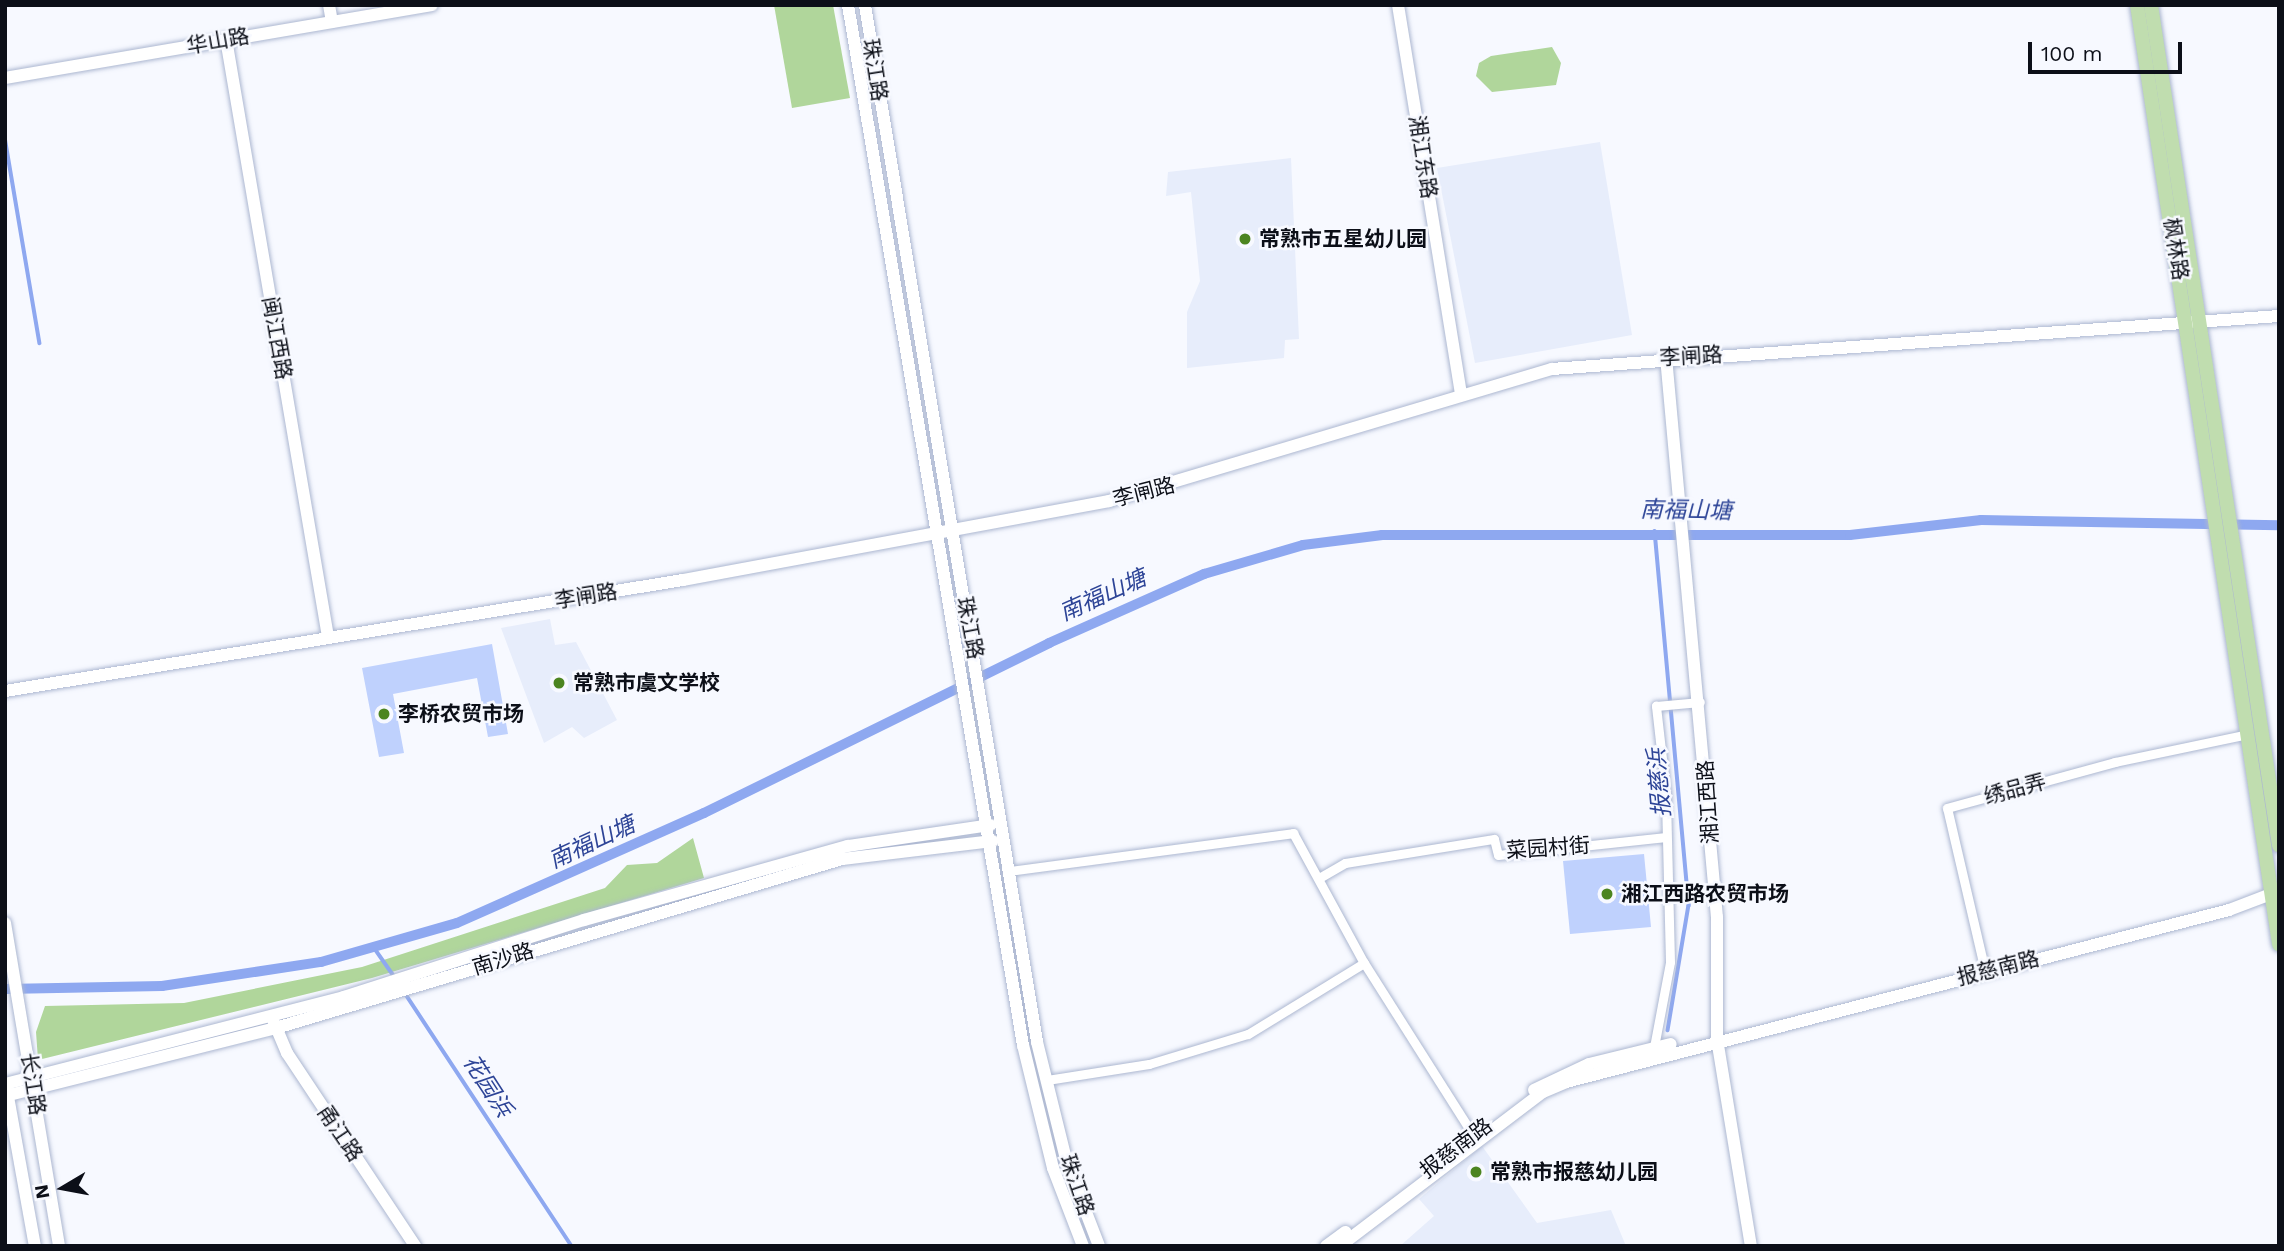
<!DOCTYPE html>
<meta charset="utf-8">
<style>
body{margin:0}
#map{position:relative;width:2284px;height:1251px;overflow:hidden;background:#f7f9ff;font-family:"Work Sans","Noto Sans SC",sans-serif}
div>[style]{position:absolute}
.built>*{inset:0;background:#e7edfb}
.green>*{inset:0;background:#b0d69b}
.stream>*{height:3.5px;margin:-1.75px;padding:0 1.75px;transform-origin:1.75px;border-radius:1.75px;background:#8ea8f0}
.canal>*{height:10px;margin:-5px;padding:0 5px;transform-origin:5px;border-radius:5px;background:#8ea8f0}
.building>*{inset:0;background:#bfd1fd}
.roads{filter:drop-shadow(0 0 2px #acb7d1) drop-shadow(0 0 2px #acb7d1)}
.minor>*{height:9px;margin:-4.5px;padding:0 4.5px;transform-origin:4.5px;border-radius:4.5px;background:#fff}
.tertiary>*{height:12px;margin:-6px;padding:0 6px;transform-origin:6px;border-radius:6px;background:#fff}
.secondary>*{height:12px;margin:-6px;padding:0 6px;transform-origin:6px;border-radius:6px;background:#fff}
.primary>*{height:14px;margin:-7px;padding:0 7px;transform-origin:7px;border-radius:7px;background:#c0ddaf}
.dots>*{width:19px;height:19px;translate:-50% -50%;box-sizing:border-box;border:4px solid #f7f9ff;border-radius:50%}
span{translate:-50% -50%;white-space:nowrap;text-align:center;line-height:1.15;-webkit-text-stroke:5px #f7f9ff;paint-order:stroke}
.street-label{font-size:21px;color:#0c0f18}
.poi-label{font-size:21px;color:#0c0f18;font-weight:700}
.left{translate:0 -50%;text-align:left}
.water-label{font-size:23px;color:#2d4497;font-style:italic}
.frame{position:absolute;inset:0;border:7px solid #0c0f18;pointer-events:none}
.north{position:absolute;left:28px;top:1153px;width:70px;height:70px;-webkit-text-stroke:5px #f7f9ff;paint-order:stroke;rotate:260deg;font-size:19px;font-weight:700;line-height:28px;text-align:center;color:#0c0f18}
.north::after{content:'';display:block;margin:auto;width:24px;height:32px;background:#0c0f18;clip-path:polygon(50% 0,100% 100%,50% 72%,0 100%)}
.scale{position:absolute;left:2028px;top:42px;width:154px;height:32px;box-sizing:border-box;border:4px solid #0c0f18;border-top:0;padding-left:9px;font-size:21px;line-height:24px;white-space:nowrap;color:#0c0f18;-webkit-text-stroke:5px #f7f9ff;paint-order:stroke}
</style>
<div id="map">
<div class="built">
<div style="clip-path:polygon(1600px 142px,1632px 335px,1475px 363px,1437px 168px)"></div>
<div style="clip-path:polygon(1291px 158px,1299px 339px,1285px 340px,1284px 358px,1187px 368px,1187px 312px,1200px 281px,1191px 192px,1166px 196px,1168px 172px)"></div>
<div style="clip-path:polygon(550px 619px,555px 645px,576px 642px,617px 720px,584px 738px,572px 727px,544px 743px,501px 628px)"></div>
<div style="clip-path:polygon(1482px 1146px,1537px 1223px,1611px 1210px,1626px 1246px,1400px 1246px,1434px 1216px,1419px 1199px)"></div>
</div>
<div class="green">
<div style="clip-path:polygon(774px 5px,833px 5px,850px 98px,792px 108px)"></div>
<div style="clip-path:polygon(1552px 47px,1561px 63px,1556px 85px,1492px 92px,1476px 76px,1479px 63px,1491px 56px)"></div>
<div style="clip-path:polygon(693px 838px,704px 878px,372px 978px,38px 1060px,36px 1032px,45px 1006px,184px 1003px,362px 967px,605px 888px,627px 865px,657px 863px)"></div>
</div>
<div class="stream">
<div style="left:5px;top:137px;width:209px;rotate:80.4deg"></div>
<div style="left:1655px;top:531px;width:376px;rotate:84.8deg"></div>
<div style="left:1689px;top:905px;width:127px;rotate:99.5deg"></div>
<div style="left:373px;top:946px;width:39px;rotate:55deg"></div>
<div style="left:405px;top:993px;width:303px;rotate:56.6deg"></div>
</div>
<div class="canal">
<div style="left:5px;top:989px;width:157px;rotate:-1.1deg"></div>
<div style="left:162px;top:986px;width:161px;rotate:-8.6deg"></div>
<div style="left:321px;top:962px;width:141px;rotate:-16deg"></div>
<div style="left:457px;top:923px;width:270px;rotate:-24deg"></div>
<div style="left:704px;top:813px;width:385px;rotate:-26.2deg"></div>
<div style="left:1049px;top:643px;width:170px;rotate:-24deg"></div>
<div style="left:1204px;top:574px;width:103px;rotate:-16.3deg"></div>
<div style="left:1303px;top:545px;width:80px;rotate:-7.2deg"></div>
<div style="left:1382px;top:535px;width:468px"></div>
<div style="left:1850px;top:535px;width:132px;rotate:-6.5deg"></div>
<div style="left:1981px;top:520px;width:298px;rotate:1deg"></div>
</div>
<div class="building">
<div style="clip-path:polygon(492px 644px,508px 734px,488px 737px,477px 678px,393px 694px,404px 753px,379px 757px,362px 668px)"></div>
<div style="clip-path:polygon(1644px 854px,1651px 927px,1570px 934px,1563px 861px)"></div>
</div>
<div class="roads">
<div class="minor">
<div style="left:1009px;top:871px;width:287px;rotate:-7.6deg"></div>
<div style="left:1293px;top:833px;width:148px;rotate:61.4deg"></div>
<div style="left:1364px;top:963px;width:204px;rotate:57.6deg"></div>
<div style="left:1319px;top:878px;width:30px;rotate:-30deg"></div>
<div style="left:1345px;top:863px;width:151px;rotate:-9.2deg"></div>
<div style="left:1494px;top:839px;width:16px;rotate:76deg"></div>
<div style="left:1498px;top:855px;width:169px;rotate:-6.1deg"></div>
<div style="left:1985px;top:971px;width:167px;rotate:-103.1deg"></div>
<div style="left:1947px;top:808px;width:174px;rotate:-15.3deg"></div>
<div style="left:2115px;top:762px;width:136px;rotate:-11.9deg"></div>
<div style="left:1654px;top:1047px;width:86px;rotate:-79.3deg"></div>
<div style="left:1670px;top:962px;width:168px;rotate:-91.4deg"></div>
<div style="left:1666px;top:794px;width:89px;rotate:-96.5deg"></div>
<div style="left:1656px;top:706px;width:44px;rotate:-5.2deg"></div>
<div style="left:1047px;top:1080px;width:103px;rotate:-8.9deg"></div>
<div style="left:1149px;top:1064px;width:103px;rotate:-16.9deg"></div>
<div style="left:1248px;top:1034px;width:136px;rotate:-31.5deg"></div>
</div>
<div class="tertiary">
<div style="left:329px;top:5px;width:17px;rotate:80deg"></div>
<div style="left:1398px;top:5px;width:392px;rotate:80.8deg"></div>
<div style="left:226px;top:39px;width:607px;rotate:80.32deg"></div>
<div style="left:5px;top:78px;width:433px;rotate:-9.7deg"></div>
<div style="left:1666px;top:357px;width:562px;rotate:84.8deg"></div>
<div style="left:1717px;top:917px;width:122px;rotate:90deg"></div>
<div style="left:1717px;top:1039px;width:210px;rotate:80.7deg"></div>
<div style="left:5px;top:691px;width:687px;rotate:-9.3deg"></div>
<div style="left:683px;top:580px;width:433px;rotate:-10.5deg"></div>
<div style="left:1109px;top:501px;width:462px;rotate:-16.6deg"></div>
<div style="left:1552px;top:369px;width:729px;rotate:-4.17deg"></div>
<div style="left:273px;top:1020px;width:36px;rotate:67deg"></div>
<div style="left:287px;top:1053px;width:232px;rotate:56.4deg"></div>
<div style="left:1534px;top:1090px;width:61px;rotate:-25.3deg"></div>
<div style="left:1589px;top:1064px;width:84px;rotate:-13.7deg"></div>
<div style="left:1326px;top:1246px;width:24px;rotate:-36deg"></div>
<div style="left:1340px;top:1246px;width:255px;rotate:-37.2deg"></div>
<div style="left:1543px;top:1092px;width:25px;rotate:-23deg"></div>
<div style="left:1566px;top:1082px;width:685px;rotate:-14.54deg"></div>
<div style="left:2229px;top:910px;width:53px;rotate:-20.8deg"></div>
</div>
<div class="secondary">
<div style="left:848px;top:5px;width:1055px;rotate:80.45deg"></div>
<div style="left:1023px;top:1045px;width:127px;rotate:76.3deg"></div>
<div style="left:1053px;top:1168px;width:84px;rotate:69deg"></div>
<div style="left:865px;top:5px;width:1051px;rotate:80.58deg"></div>
<div style="left:1037px;top:1042px;width:125px;rotate:76.1deg"></div>
<div style="left:1067px;top:1163px;width:89px;rotate:68.9deg"></div>
<div style="left:5px;top:923px;width:327px;rotate:80.5deg"></div>
<div style="left:5px;top:1084px;width:350px;rotate:-14.4deg"></div>
<div style="left:344px;top:997px;width:252px;rotate:-17.8deg"></div>
<div style="left:584px;top:920px;width:274px;rotate:-15.7deg"></div>
<div style="left:848px;top:846px;width:144px;rotate:-8.4deg"></div>
<div style="left:7px;top:1091px;width:158px;rotate:79.8deg"></div>
<div style="left:5px;top:1096px;width:279px;rotate:-14.1deg"></div>
<div style="left:276px;top:1028px;width:591px;rotate:-16.62deg"></div>
<div style="left:842px;top:859px;width:152px;rotate:-6.8deg"></div>
</div>
<div class="primary">
<div style="left:2137px;top:5px;width:950px;rotate:81.4deg"></div>
<div style="left:2151px;top:5px;width:850px;rotate:81.34deg"></div>
</div>
</div>
<div class="dots">
<div style="left:1245px;top:239px;background:#4c8520"></div>
<div style="left:559px;top:683px;background:#4c8520"></div>
<div style="left:384px;top:714px;background:#4c8520"></div>
<div style="left:1607px;top:894px;background:#4c8520"></div>
<div style="left:1476px;top:1172px;background:#4c8520"></div>
</div>
<div class="street-label">
<span style="left:218px;top:41px;rotate:-10deg">华山路</span>
<span style="left:875px;top:70px;rotate:81deg">珠江路</span>
<span style="left:1423px;top:157px;rotate:81deg">湘江东路</span>
<span style="left:2176px;top:249px;rotate:81deg">枫林路</span>
<span style="left:277px;top:338px;rotate:80deg">闽江西路</span>
<span style="left:1691px;top:356px;rotate:-3deg">李闸路</span>
<span style="left:1144px;top:492px;rotate:-14deg">李闸路</span>
<span style="left:586px;top:596px;rotate:-9deg">李闸路</span>
<span style="left:970px;top:628px;rotate:79deg">珠江路</span>
<span style="left:2015px;top:789px;rotate:-15deg">绣品弄</span>
<span style="left:1708px;top:802px;rotate:-94deg">湘江西路</span>
<span style="left:1548px;top:848px;rotate:-4deg">菜园村街</span>
<span style="left:503px;top:959px;rotate:-17deg">南沙路</span>
<span style="left:1998px;top:968px;rotate:-14deg">报慈南路</span>
<span style="left:33px;top:1084px;rotate:81deg">长江路</span>
<span style="left:340px;top:1133px;rotate:56deg">甬江路</span>
<span style="left:1456px;top:1148px;rotate:-37deg">报慈南路</span>
<span style="left:1077px;top:1185px;rotate:71deg">珠江路</span>
</div>
<div class="poi-label">
<span class="left" style="left:1259px;top:239px">常熟市五星幼儿园</span>
<span class="left" style="left:573px;top:683px">常熟市虞文学校</span>
<span class="left" style="left:398px;top:714px">李桥农贸市场</span>
<span class="left" style="left:1621px;top:894px">湘江西路农贸市场</span>
<span class="left" style="left:1490px;top:1172px">常熟市报慈幼儿园</span>
</div>
<div class="water-label">
<span style="left:1686px;top:511px;rotate:1deg">南福山塘</span>
<span style="left:1103px;top:596px;rotate:-24deg">南福山塘</span>
<span style="left:1660px;top:783px;rotate:-95deg">报慈浜</span>
<span style="left:592px;top:843px;rotate:-25deg">南福山塘</span>
<span style="left:487px;top:1086px;rotate:57deg">花园浜</span>
</div>
<div class="frame"></div>
<div class="north">N</div>
<div class="scale">100 m</div>
</div>
